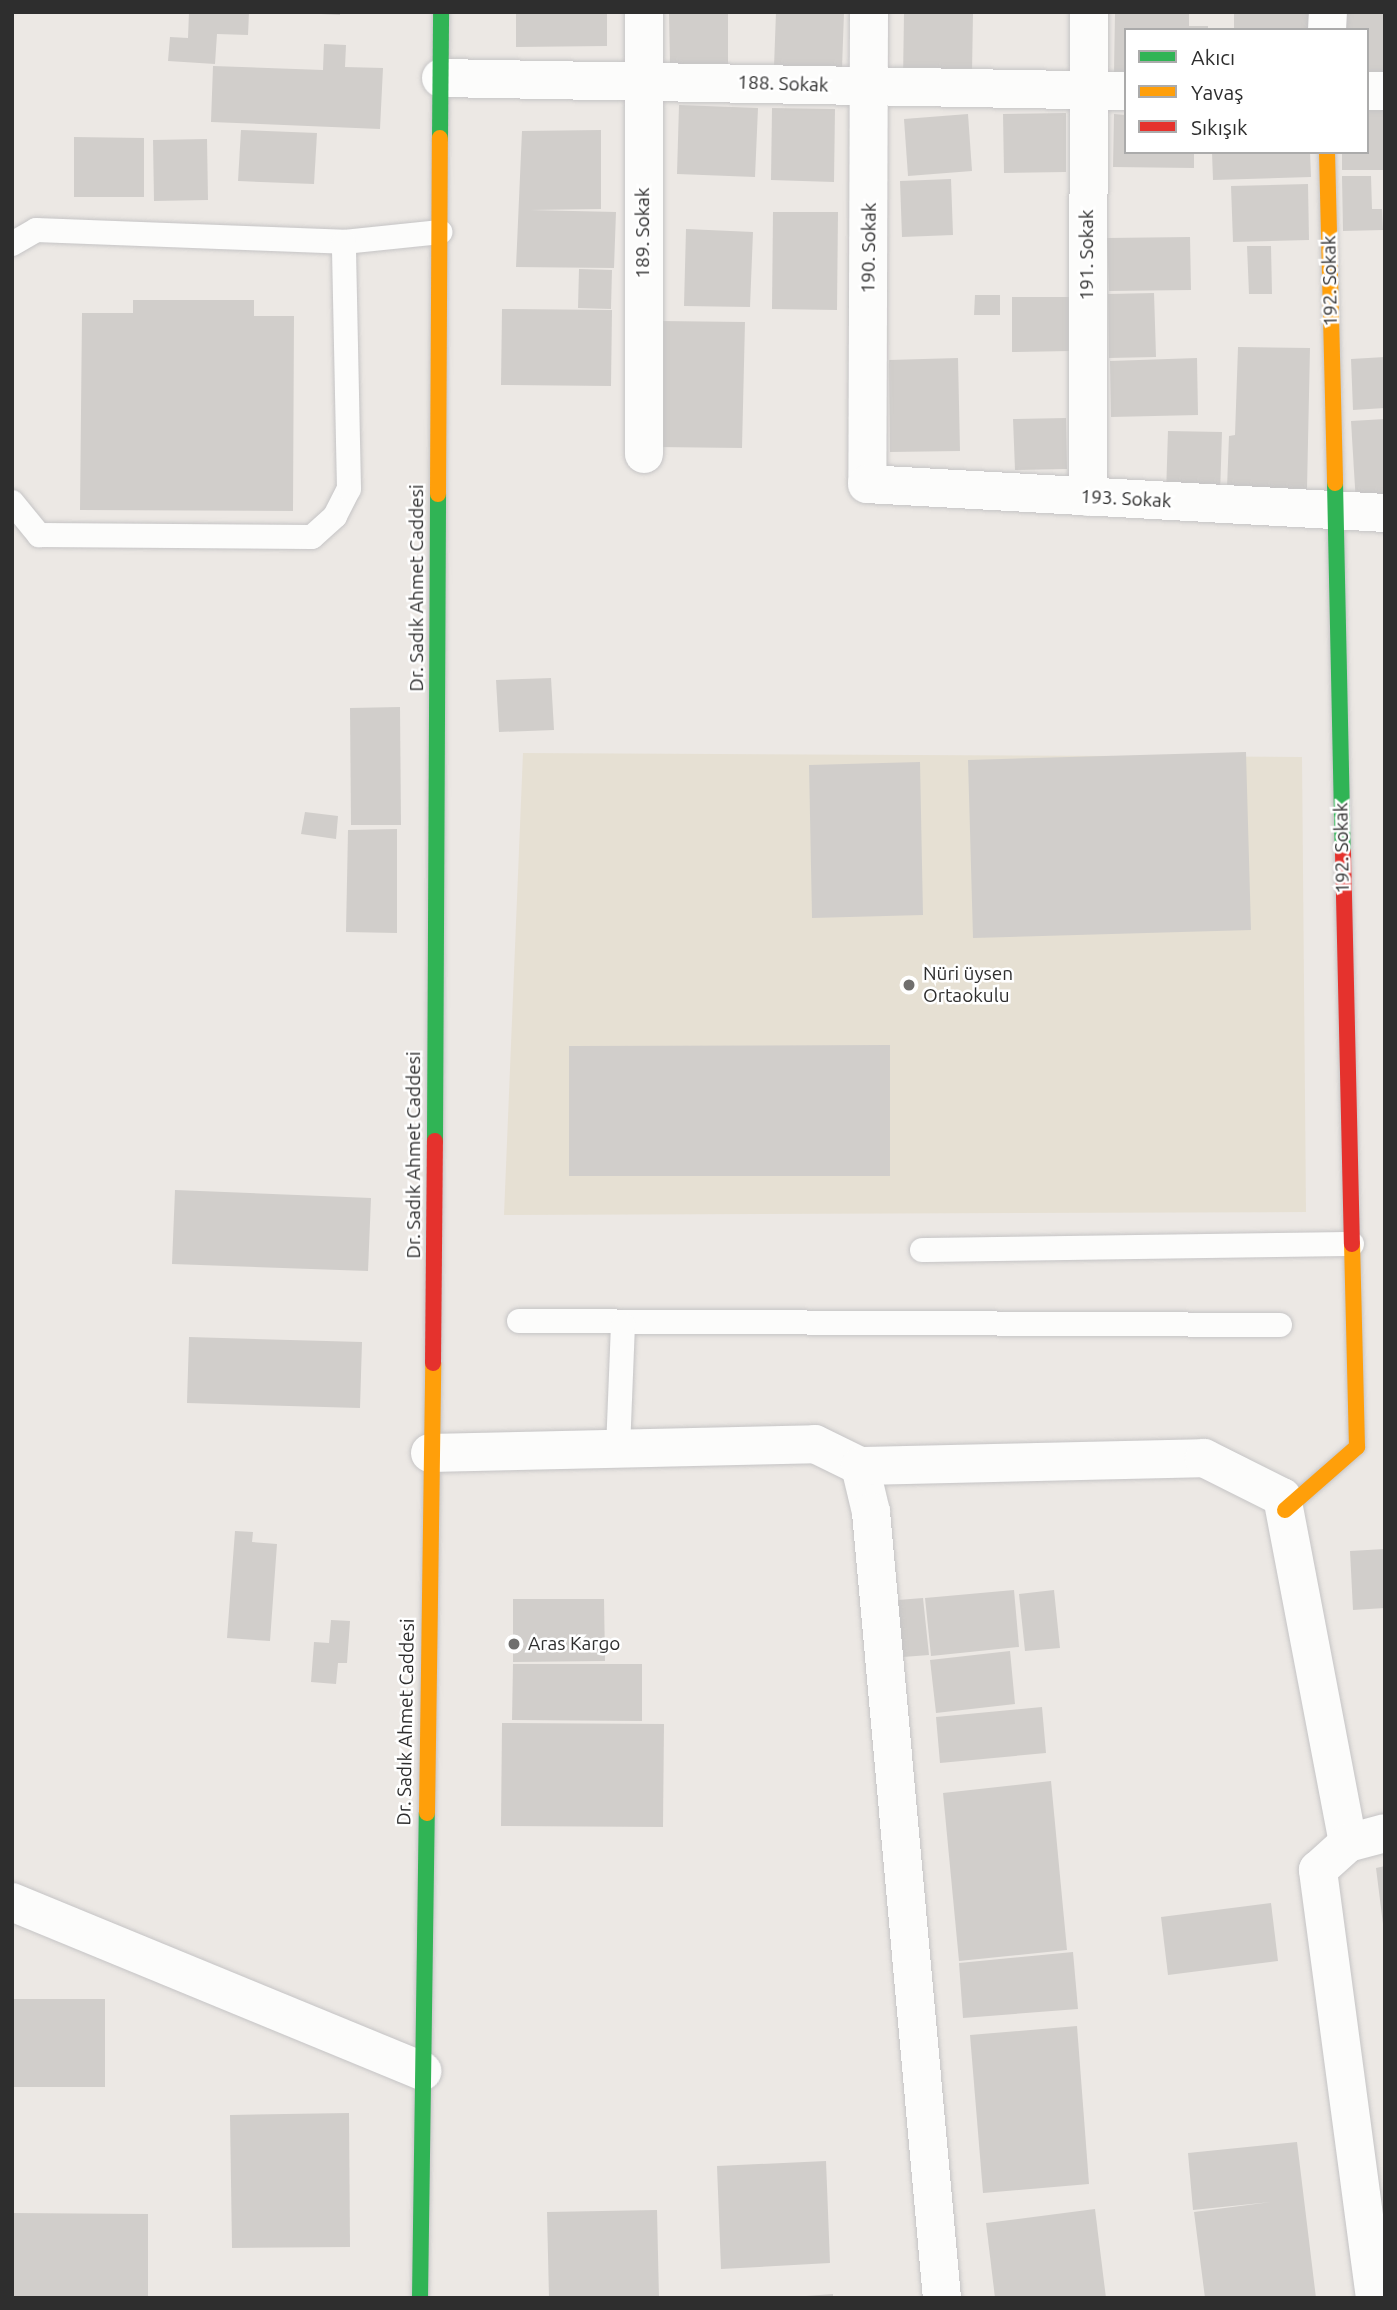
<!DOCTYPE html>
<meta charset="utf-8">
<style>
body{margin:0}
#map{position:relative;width:1397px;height:2310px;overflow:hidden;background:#ece8e4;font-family:Ubuntu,sans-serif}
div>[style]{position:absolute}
.education>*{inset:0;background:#e6e0d3}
.building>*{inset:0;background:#d1cecb}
.roads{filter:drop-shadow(0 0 2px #c5c4c5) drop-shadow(0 0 2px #c5c4c5)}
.lane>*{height:24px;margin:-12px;padding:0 12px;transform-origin:12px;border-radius:12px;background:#fcfcfb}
.street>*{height:38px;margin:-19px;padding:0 19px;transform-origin:19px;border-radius:19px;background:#fcfcfb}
.fast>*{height:16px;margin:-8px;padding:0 8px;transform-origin:8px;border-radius:8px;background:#30b455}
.slow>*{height:16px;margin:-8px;padding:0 8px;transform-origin:8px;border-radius:8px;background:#ff9f0a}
.jam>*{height:16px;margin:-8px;padding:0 8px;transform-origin:8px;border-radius:8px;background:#e5322d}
.dots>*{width:19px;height:19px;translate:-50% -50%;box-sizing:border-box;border:4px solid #fff;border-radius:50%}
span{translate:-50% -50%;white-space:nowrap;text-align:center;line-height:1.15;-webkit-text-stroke:5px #fff;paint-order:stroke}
.street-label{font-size:19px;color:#2e2e2e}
.poi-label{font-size:19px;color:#2e2e2e}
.left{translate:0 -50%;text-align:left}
.frame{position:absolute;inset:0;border:14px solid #2e2e2e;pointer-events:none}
.legend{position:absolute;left:1124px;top:28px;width:245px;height:126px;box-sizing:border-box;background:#fff;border:2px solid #ababab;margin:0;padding:9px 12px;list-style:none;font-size:21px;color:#2e2e2e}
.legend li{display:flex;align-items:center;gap:14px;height:35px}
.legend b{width:35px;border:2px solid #ababab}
</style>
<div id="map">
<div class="education">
<div style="clip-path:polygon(523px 753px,1302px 757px,1306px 1212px,504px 1215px)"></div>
</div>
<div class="building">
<div style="clip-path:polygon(189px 12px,249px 12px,248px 35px,217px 34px,215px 64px,168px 61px,170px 37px,188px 38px)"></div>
<div style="clip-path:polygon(321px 12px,340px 12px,340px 15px,321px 14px)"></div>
<div style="clip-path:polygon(516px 12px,607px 12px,607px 46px,516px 47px)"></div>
<div style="clip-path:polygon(669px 12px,728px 12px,728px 64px,670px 65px)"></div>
<div style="clip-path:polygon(776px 12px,844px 12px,842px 69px,774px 67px)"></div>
<div style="clip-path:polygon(1115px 12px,1189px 12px,1189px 26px,1208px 26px,1208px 30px,1126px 30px,1126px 74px,1114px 73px)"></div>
<div style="clip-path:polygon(1234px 12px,1317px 13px,1316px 30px,1234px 30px)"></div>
<div style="clip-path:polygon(1345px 12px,1385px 12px,1385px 73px,1367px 73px,1367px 30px,1345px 30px)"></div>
<div style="clip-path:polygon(904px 13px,973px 13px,972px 73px,903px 80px)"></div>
<div style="clip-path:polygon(324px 44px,346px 45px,345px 67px,383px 68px,380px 129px,211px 122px,213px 66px,323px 70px)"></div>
<div style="clip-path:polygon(679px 105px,758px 108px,755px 177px,677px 174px)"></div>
<div style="clip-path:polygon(772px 108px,835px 109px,834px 182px,771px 180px)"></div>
<div style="clip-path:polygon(1367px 109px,1385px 109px,1385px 170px,1342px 170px,1342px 152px,1367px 152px)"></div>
<div style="clip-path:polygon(1066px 113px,1066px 172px,1004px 173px,1003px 114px)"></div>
<div style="clip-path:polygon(968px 114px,972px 171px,908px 176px,904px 119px)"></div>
<div style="clip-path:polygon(1114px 114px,1126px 115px,1126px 152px,1194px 152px,1194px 168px,1113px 167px)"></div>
<div style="clip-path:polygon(241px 130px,317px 133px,314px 184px,238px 181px)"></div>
<div style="clip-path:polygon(601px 130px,601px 209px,530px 210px,616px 212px,614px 268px,516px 267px,522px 131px)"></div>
<div style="clip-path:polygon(74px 137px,144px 138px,144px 197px,74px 197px)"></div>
<div style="clip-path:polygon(207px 139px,208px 200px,154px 201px,153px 140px)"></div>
<div style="clip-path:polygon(1212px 152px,1310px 152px,1311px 177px,1213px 180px)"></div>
<div style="clip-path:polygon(1342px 176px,1371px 176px,1372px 209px,1382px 209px,1383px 230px,1343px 231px)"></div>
<div style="clip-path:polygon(951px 179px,953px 235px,902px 237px,900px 181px)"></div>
<div style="clip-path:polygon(1308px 184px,1309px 240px,1233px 242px,1231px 186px)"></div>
<div style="clip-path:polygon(773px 212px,838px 212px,837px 310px,772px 309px)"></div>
<div style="clip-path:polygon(686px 229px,753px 232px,750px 307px,684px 306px)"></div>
<div style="clip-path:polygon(1190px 237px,1191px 290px,1109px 291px,1107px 238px)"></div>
<div style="clip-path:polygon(1247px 246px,1271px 246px,1272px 294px,1249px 294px)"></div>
<div style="clip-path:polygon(579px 269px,612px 270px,611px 309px,578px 308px)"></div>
<div style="clip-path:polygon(1154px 293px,1156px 357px,1109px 358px,1108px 294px)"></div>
<div style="clip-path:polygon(975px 295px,1000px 295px,1000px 315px,974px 315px)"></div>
<div style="clip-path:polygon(1012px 297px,1070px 297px,1070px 351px,1012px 352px)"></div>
<div style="clip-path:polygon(133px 300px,254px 300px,254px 316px,294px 316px,293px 511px,80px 510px,82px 313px,133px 313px)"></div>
<div style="clip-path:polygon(502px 309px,612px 310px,611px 386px,501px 385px)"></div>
<div style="clip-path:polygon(660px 321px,745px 322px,742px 448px,657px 447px)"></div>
<div style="clip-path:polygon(1238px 347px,1310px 348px,1307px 489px,1227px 488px,1229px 436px,1235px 435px)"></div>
<div style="clip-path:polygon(1385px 357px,1385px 408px,1353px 410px,1351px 359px)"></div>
<div style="clip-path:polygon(958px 358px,960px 451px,890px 452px,889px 360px)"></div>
<div style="clip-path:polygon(1197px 358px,1198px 415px,1111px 417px,1110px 361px)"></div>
<div style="clip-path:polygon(1066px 418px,1067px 469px,1015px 470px,1013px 419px)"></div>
<div style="clip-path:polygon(1385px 419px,1385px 502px,1356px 504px,1351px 421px)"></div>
<div style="clip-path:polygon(1168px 431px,1222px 432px,1220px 495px,1166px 494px)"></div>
<div style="clip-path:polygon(551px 678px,554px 730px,499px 732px,496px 680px)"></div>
<div style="clip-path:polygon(400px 707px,401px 825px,351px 825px,350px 708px)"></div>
<div style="clip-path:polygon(1246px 752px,1251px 930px,973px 938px,968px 760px)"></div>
<div style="clip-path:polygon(920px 762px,923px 915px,812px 918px,809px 765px)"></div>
<div style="clip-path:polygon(305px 812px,338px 816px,336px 839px,301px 834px)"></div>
<div style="clip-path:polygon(397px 829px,397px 933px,346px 932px,348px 830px)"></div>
<div style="clip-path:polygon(890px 1045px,890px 1176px,569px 1176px,569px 1046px)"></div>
<div style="clip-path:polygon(175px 1190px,371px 1198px,368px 1271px,172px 1264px)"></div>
<div style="clip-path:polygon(189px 1337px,362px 1342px,360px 1408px,187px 1403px)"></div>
<div style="clip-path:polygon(235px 1531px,253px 1532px,252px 1542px,277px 1544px,270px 1641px,227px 1638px)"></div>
<div style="clip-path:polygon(1385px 1549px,1385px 1608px,1353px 1610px,1350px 1551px)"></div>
<div style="clip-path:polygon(1014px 1590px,1019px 1647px,931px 1656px,925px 1598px)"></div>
<div style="clip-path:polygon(1054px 1590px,1060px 1648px,1025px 1651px,1019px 1594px)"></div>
<div style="clip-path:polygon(923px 1598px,929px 1655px,903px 1657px,898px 1600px)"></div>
<div style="clip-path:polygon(513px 1599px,604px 1599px,605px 1661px,513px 1662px)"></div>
<div style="clip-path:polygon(331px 1620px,350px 1621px,347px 1663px,338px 1663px,336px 1684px,311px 1682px,314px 1642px,329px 1643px)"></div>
<div style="clip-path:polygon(1010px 1651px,1015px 1704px,936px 1713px,930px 1660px)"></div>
<div style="clip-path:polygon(513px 1664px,642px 1664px,642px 1721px,512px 1720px)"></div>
<div style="clip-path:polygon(1042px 1707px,1046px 1753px,940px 1763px,936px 1717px)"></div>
<div style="clip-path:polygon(502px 1723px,664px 1724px,663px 1827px,501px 1826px)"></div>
<div style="clip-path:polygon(1051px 1781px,1067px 1950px,959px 1961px,943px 1793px)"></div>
<div style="clip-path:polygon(1385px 1866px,1385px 1924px,1383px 1924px,1376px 1868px)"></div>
<div style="clip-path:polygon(1271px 1903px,1278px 1961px,1168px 1975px,1161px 1917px)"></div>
<div style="clip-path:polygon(1073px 1952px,1078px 2009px,963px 2018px,959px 1963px)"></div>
<div style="clip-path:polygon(12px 1999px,105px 1999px,105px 2087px,12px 2087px)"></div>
<div style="clip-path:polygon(1077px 2026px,1089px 2184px,983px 2193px,970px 2035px)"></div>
<div style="clip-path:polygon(349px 2113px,350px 2247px,232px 2248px,230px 2115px)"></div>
<div style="clip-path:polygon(1297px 2142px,1316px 2298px,1205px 2298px,1194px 2212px,1271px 2202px,1193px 2210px,1188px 2153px)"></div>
<div style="clip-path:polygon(826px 2161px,830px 2263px,721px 2269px,717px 2166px)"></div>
<div style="clip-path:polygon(1095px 2209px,1106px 2298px,995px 2298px,986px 2223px)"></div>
<div style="clip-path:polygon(657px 2210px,659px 2298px,549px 2298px,547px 2212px)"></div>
<div style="clip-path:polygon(12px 2213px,148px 2214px,148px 2298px,12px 2298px)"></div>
<div style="clip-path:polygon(833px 2294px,833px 2298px,806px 2298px,806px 2296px)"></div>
</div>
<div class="roads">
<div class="lane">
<div style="left:12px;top:244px;width:28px;rotate:-30deg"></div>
<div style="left:36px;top:230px;width:308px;rotate:2.2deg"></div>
<div style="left:344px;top:242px;width:97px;rotate:-5.9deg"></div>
<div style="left:12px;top:502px;width:43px;rotate:50.7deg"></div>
<div style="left:39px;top:535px;width:273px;rotate:0.4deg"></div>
<div style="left:312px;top:537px;width:31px;rotate:-42deg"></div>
<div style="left:335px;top:516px;width:30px;rotate:-63deg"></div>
<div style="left:349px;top:489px;width:247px;rotate:-91.2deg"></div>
<div style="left:922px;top:1250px;width:430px;rotate:-0.8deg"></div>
<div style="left:519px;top:1321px;width:761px;rotate:0.3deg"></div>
<div style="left:618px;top:1449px;width:124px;rotate:-87.7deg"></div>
</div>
<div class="street">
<div style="left:869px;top:12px;width:472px;rotate:90.2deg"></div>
<div style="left:867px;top:484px;width:519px;rotate:3.2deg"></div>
<div style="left:1327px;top:30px;width:18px;rotate:-87deg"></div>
<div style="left:441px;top:78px;width:685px;rotate:1.09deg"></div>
<div style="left:1367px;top:91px;width:18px"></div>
<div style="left:644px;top:454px;width:442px;rotate:-90deg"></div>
<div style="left:1088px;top:497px;width:485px;rotate:-89.9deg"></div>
<div style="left:430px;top:1453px;width:385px;rotate:-1.3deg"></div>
<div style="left:815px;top:1444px;width:50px;rotate:26.1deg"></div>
<div style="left:860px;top:1466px;width:47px;rotate:76.6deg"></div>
<div style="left:871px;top:1512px;width:789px;rotate:84.84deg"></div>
<div style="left:860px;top:1466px;width:344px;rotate:-1.3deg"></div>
<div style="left:1204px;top:1458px;width:87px;rotate:26.6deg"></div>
<div style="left:1282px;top:1497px;width:352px;rotate:79.2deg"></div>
<div style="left:12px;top:1902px;width:444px;rotate:22.4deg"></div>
<div style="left:1375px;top:2298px;width:432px;rotate:-97.6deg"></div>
<div style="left:1318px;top:1870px;width:40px;rotate:-42deg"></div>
<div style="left:1348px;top:1843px;width:38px;rotate:-15deg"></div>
</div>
<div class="fast">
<div style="left:440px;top:138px;width:126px;rotate:-89.5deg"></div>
<div style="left:1335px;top:483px;width:369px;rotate:88.8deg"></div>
<div style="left:435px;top:1141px;width:647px;rotate:-89.73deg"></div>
<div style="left:420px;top:2298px;width:485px;rotate:-89.2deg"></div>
</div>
<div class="slow">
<div style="left:1327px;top:152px;width:331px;rotate:88.6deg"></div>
<div style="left:438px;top:494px;width:356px;rotate:-89.7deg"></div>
<div style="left:1285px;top:1510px;width:96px;rotate:-41.2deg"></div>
<div style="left:1357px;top:1447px;width:203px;rotate:-91.4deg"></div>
<div style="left:427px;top:1813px;width:450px;rotate:-89.2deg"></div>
</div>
<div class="jam">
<div style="left:1343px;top:852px;width:392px;rotate:88.7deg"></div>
<div style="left:433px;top:1363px;width:222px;rotate:-89.5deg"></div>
</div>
</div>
<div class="dots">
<div style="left:909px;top:985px;background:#706f6e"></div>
<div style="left:514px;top:1644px;background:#706f6e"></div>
</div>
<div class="street-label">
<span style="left:783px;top:84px;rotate:2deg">188. Sokak</span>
<span style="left:643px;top:233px;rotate:-90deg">189. Sokak</span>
<span style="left:869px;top:248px;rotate:-89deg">190. Sokak</span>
<span style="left:1087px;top:255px;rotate:-90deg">191. Sokak</span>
<span style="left:1330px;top:281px;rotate:-91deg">192. Sokak</span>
<span style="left:1126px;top:499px;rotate:3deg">193. Sokak</span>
<span style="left:417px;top:588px;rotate:-90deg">Dr. Sadık Ahmet Caddesi</span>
<span style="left:1342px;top:848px;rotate:-91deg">192. Sokak</span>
<span style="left:414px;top:1155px;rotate:-90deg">Dr. Sadık Ahmet Caddesi</span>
<span style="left:406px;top:1722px;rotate:-89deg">Dr. Sadık Ahmet Caddesi</span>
</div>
<div class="poi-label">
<span class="left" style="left:923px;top:985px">Nüri üysen<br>Ortaokulu</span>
<span class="left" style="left:528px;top:1644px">Aras Kargo</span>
</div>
<div class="frame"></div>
<ul class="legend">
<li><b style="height:9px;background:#30b455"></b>Akıcı</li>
<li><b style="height:9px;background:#ff9f0a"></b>Yavaş</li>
<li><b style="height:9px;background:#e5322d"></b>Sıkışık</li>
</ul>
</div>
